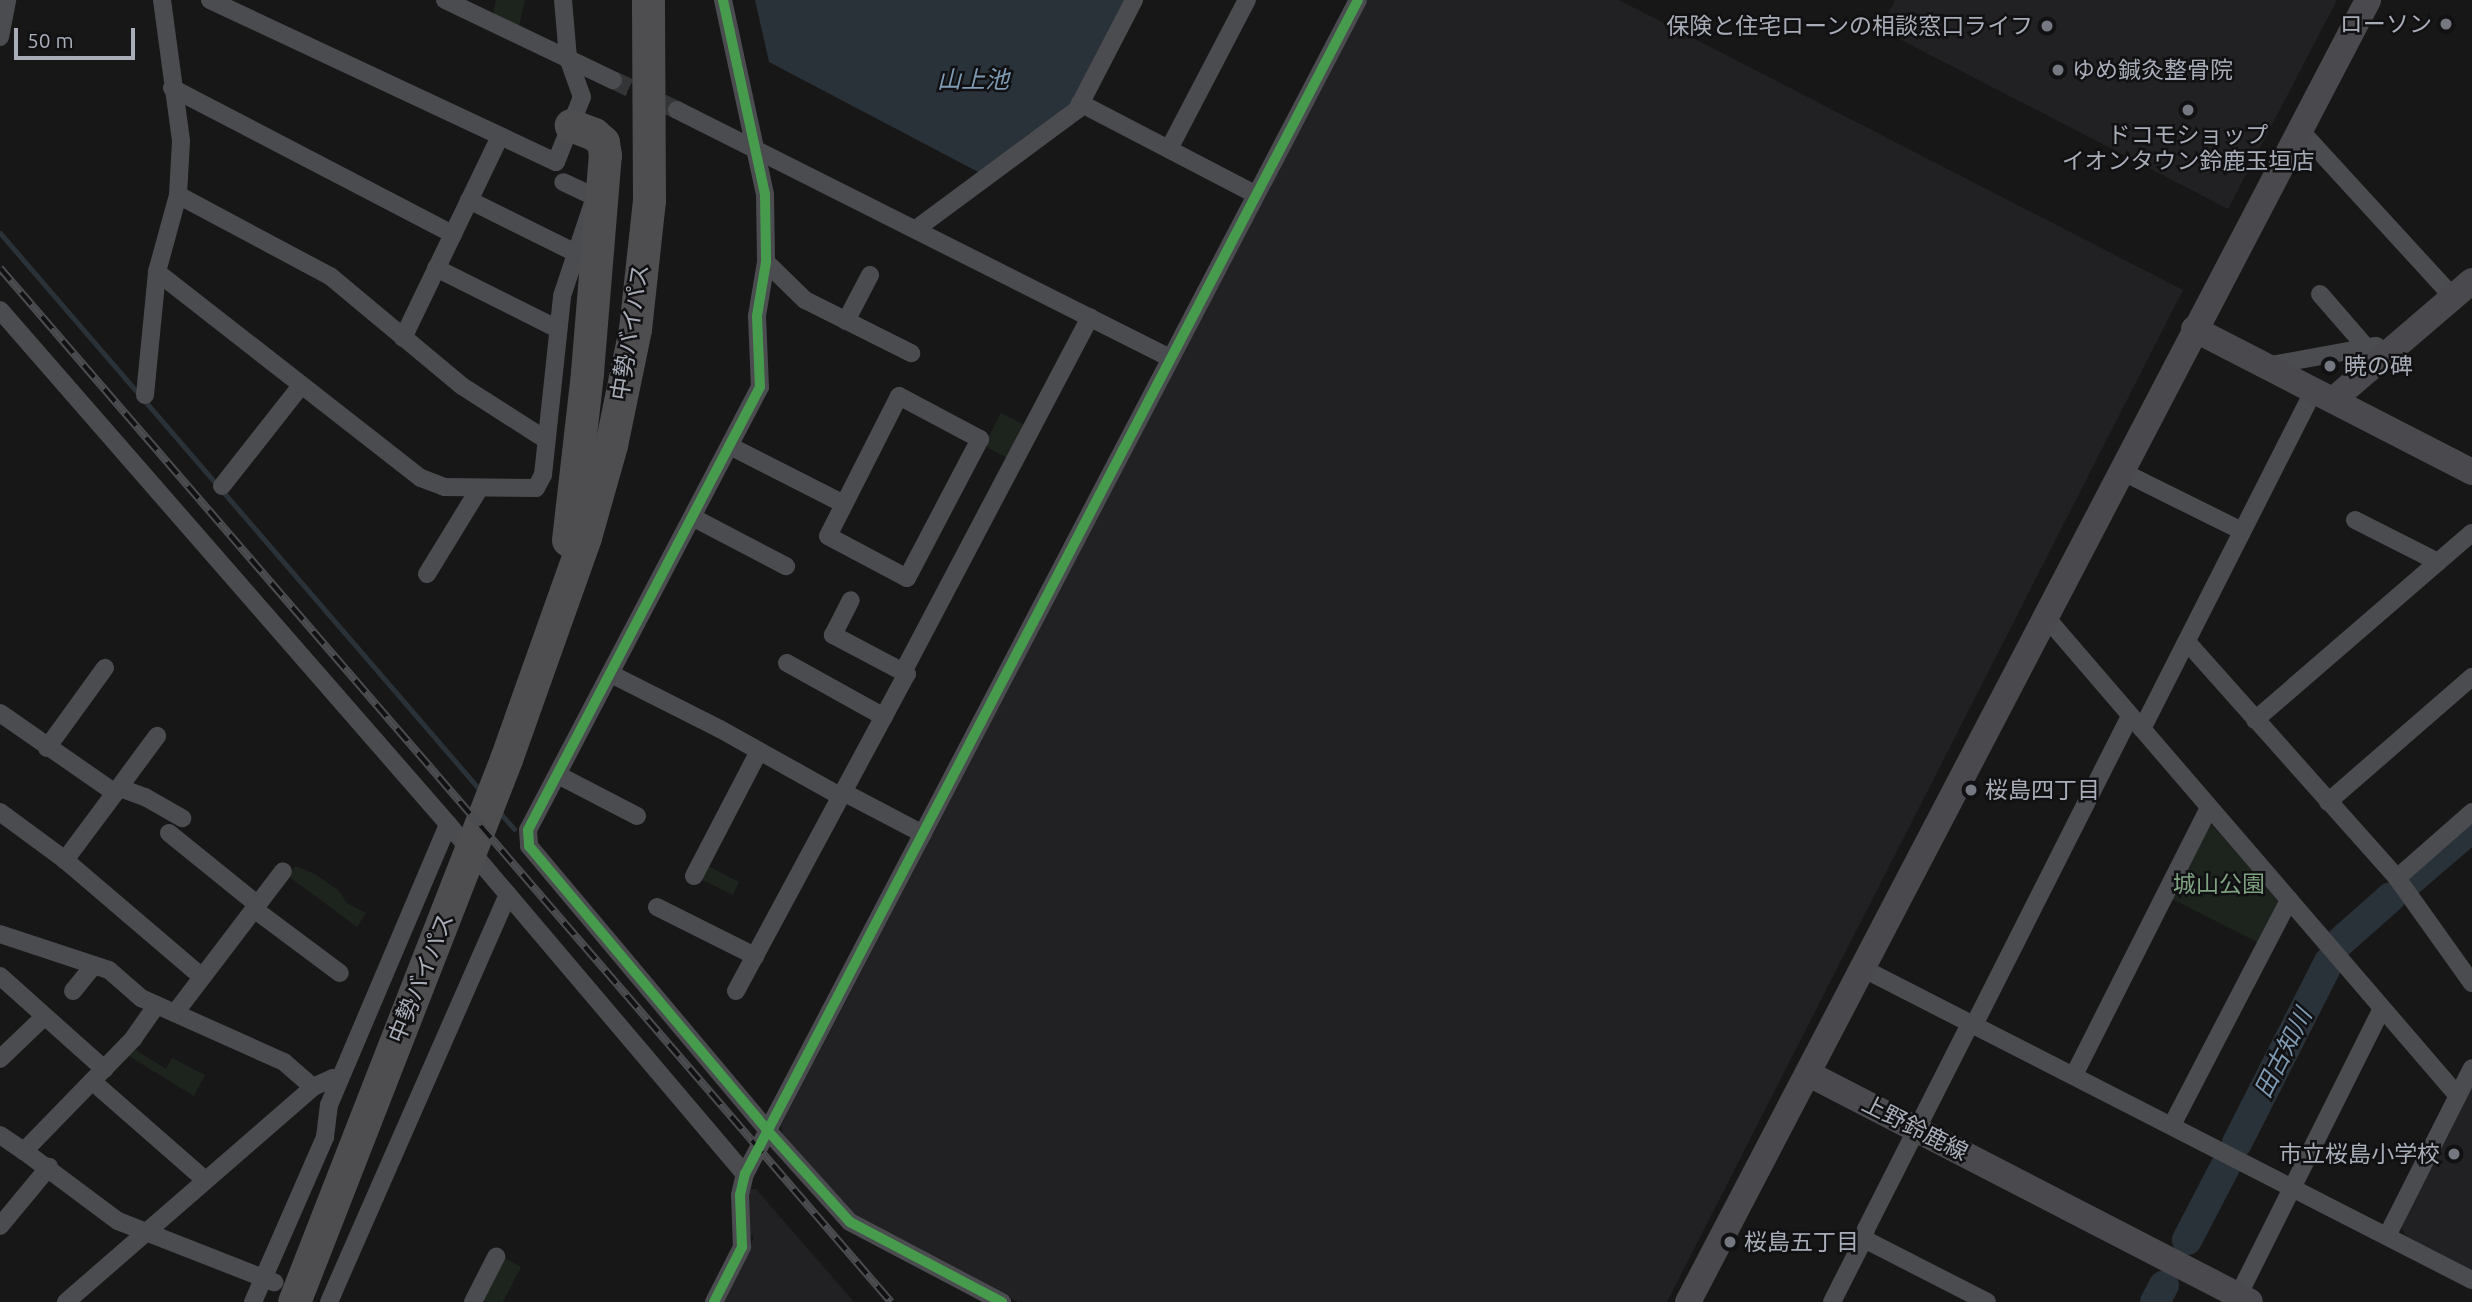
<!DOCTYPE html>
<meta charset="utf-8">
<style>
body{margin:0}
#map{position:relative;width:2472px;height:1302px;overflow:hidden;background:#171717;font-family:Ubuntu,"Noto Sans JP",sans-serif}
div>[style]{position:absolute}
.built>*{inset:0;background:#212123}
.green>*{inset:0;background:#1d241e}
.water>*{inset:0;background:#2a3239}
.stream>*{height:5px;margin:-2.5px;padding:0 2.5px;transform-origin:2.5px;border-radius:2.5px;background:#2a3239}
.river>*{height:30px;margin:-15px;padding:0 15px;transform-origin:15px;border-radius:15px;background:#2a3239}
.street-tunnel>*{height:18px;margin-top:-9px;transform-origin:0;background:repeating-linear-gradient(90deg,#343537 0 18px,transparent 0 27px)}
.street>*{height:18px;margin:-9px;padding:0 9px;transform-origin:9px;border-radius:9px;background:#4b4c50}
.secondary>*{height:26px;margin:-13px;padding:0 13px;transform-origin:13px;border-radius:13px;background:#4a4a4e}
.highway>*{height:33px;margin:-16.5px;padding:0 16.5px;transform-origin:16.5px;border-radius:16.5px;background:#4e4e51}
.rail>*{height:8px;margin-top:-4px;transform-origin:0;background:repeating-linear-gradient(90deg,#111113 0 16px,#4b4c4f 0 32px);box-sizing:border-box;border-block:2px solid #4b4c4f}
.cycleway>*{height:10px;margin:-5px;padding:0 5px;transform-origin:5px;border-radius:5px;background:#469c4c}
.dots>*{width:19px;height:19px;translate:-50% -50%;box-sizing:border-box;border:4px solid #111113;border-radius:50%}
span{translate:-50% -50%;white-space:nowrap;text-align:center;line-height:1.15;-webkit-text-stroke:5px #111113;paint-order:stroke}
.poi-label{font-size:23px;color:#a8adb8}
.right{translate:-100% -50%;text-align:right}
.left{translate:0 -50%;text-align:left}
.street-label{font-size:23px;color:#a8adb8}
.park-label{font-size:23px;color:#7fa381}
.water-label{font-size:24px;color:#7f9bb3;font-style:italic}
.scale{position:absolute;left:14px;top:28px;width:121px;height:32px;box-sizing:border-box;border:4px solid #a8adb8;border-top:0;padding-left:9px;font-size:21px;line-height:24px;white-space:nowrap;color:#a8adb8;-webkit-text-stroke:5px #111113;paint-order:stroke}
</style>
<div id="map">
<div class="built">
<div style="clip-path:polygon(1367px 0,1619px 0,2183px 290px,1667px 1302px,1018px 1302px,850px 1213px,782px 1134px,781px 1126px)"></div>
<div style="clip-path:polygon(1895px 0,2337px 0,2228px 209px,1880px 29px)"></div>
<div style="clip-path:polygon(2472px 1083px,2472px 1271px,2407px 1238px,2400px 1225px)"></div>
<div style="clip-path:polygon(751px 1189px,756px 1189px,854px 1302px,721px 1302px,754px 1238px,748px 1231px,746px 1193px)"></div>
</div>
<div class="green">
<div style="clip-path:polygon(496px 0,525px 0,519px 27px,493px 15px)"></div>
<div style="clip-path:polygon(1001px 413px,1029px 427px,1011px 460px,984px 446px)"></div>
<div style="clip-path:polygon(2210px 823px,2279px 900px,2259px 943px,2172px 899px)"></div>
<div style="clip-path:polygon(295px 866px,315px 874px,339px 891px,347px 903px,366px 913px,357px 927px,288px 876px)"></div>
<div style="clip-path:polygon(708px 866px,739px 882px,733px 895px,701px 879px)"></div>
<div style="clip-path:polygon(133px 1048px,166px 1069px,172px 1058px,205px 1075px,194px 1096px,127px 1055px)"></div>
<div style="clip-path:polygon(505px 1258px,521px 1267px,503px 1302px,487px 1302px,483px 1300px)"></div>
</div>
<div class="water">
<div style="clip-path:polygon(755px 0,1124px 0,1070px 105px,982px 174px,769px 62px)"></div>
</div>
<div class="stream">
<div style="left:0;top:233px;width:735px;rotate:49.25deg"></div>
<div style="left:498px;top:811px;width:24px;rotate:48deg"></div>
</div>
<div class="river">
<div style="left:2411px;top:880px;width:75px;rotate:-40.7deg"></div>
<div style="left:2339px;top:943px;width:69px;rotate:-41.5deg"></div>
<div style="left:2237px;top:1143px;width:203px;rotate:-63.1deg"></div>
<div style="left:2187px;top:1240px;width:82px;rotate:-62.5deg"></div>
<div style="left:2155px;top:1302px;width:19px;rotate:-62deg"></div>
</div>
<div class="street-tunnel">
<div style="left:613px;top:80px;width:71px;rotate:25.1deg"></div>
</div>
<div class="street">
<div style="left:162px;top:0;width:142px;rotate:82.3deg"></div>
<div style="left:181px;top:141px;width:54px;rotate:93.2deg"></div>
<div style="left:178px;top:195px;width:80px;rotate:105.3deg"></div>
<div style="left:157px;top:272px;width:335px;rotate:38deg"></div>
<div style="left:421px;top:478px;width:25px;rotate:21deg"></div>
<div style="left:444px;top:487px;width:92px;rotate:0.6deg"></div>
<div style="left:536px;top:488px;width:15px;rotate:-62deg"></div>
<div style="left:543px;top:475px;width:180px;rotate:-83.9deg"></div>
<div style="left:562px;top:296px;width:104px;rotate:-71.6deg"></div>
<div style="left:595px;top:197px;width:35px;rotate:-155deg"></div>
<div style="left:210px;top:0;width:382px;rotate:25.1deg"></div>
<div style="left:556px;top:162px;width:70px;rotate:-68.2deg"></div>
<div style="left:582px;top:97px;width:41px;rotate:-109.7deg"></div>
<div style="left:568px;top:58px;width:58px;rotate:-94.9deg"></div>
<div style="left:445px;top:0;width:186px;rotate:25.5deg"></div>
<div style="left:723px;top:0;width:199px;rotate:77.8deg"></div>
<div style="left:765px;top:195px;width:67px;rotate:89.1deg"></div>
<div style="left:766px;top:262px;width:55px;rotate:99.5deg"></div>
<div style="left:757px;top:316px;width:71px;rotate:87.6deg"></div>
<div style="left:760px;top:387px;width:500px;rotate:117.64deg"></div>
<div style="left:528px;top:830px;width:16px;rotate:86deg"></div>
<div style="left:529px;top:846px;width:372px;rotate:50deg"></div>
<div style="left:768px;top:1131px;width:122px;rotate:48deg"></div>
<div style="left:850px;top:1222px;width:172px;rotate:27.8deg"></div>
<div style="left:0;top:37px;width:38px;rotate:-79deg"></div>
<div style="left:172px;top:88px;width:317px;rotate:27.5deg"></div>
<div style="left:1080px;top:103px;width:197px;rotate:27.5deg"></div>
<div style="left:677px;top:110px;width:552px;rotate:26.7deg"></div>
<div style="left:2300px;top:130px;width:226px;rotate:47.5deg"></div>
<div style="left:1169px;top:149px;width:168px;rotate:-62.4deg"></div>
<div style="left:178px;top:195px;width:172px;rotate:28.1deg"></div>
<div style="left:330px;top:276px;width:172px;rotate:39.8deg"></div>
<div style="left:462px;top:386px;width:98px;rotate:32.6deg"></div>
<div style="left:469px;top:200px;width:119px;rotate:26.4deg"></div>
<div style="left:916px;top:229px;width:200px;rotate:-36.5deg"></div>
<div style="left:1077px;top:110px;width:124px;rotate:-62.6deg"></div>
<div style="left:766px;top:262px;width:54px;rotate:44.3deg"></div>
<div style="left:805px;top:300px;width:119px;rotate:26.6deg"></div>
<div style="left:436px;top:268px;width:136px;rotate:26.6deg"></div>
<div style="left:2320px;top:294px;width:70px;rotate:49deg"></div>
<div style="left:0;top:310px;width:682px;rotate:48.92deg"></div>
<div style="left:448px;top:824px;width:459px;rotate:49.7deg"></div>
<div style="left:846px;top:321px;width:52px;rotate:-62.4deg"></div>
<div style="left:403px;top:338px;width:224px;rotate:-64.3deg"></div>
<div style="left:2266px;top:366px;width:112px;rotate:-10.3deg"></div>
<div style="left:2376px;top:346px;width:14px;rotate:56deg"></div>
<div style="left:145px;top:395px;width:124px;rotate:-84.4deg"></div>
<div style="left:899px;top:396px;width:92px;rotate:28deg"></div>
<div style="left:980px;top:439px;width:157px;rotate:117.7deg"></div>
<div style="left:907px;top:578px;width:89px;rotate:-152deg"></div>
<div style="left:828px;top:536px;width:157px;rotate:-63.1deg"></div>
<div style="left:730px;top:446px;width:128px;rotate:27deg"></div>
<div style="left:2121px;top:471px;width:135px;rotate:26.4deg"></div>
<div style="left:222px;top:486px;width:126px;rotate:-51.8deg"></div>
<div style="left:694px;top:518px;width:104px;rotate:27.6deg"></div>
<div style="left:2355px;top:520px;width:93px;rotate:26.8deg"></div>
<div style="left:427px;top:574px;width:100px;rotate:-58.5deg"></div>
<div style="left:2045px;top:616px;width:633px;rotate:49.29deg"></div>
<div style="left:2187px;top:642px;width:316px;rotate:48.3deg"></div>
<div style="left:2397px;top:878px;width:129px;rotate:54.5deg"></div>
<div style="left:787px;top:663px;width:111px;rotate:29.1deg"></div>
<div style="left:903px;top:672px;width:401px;rotate:-62.2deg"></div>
<div style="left:611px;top:674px;width:122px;rotate:26.8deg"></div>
<div style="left:720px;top:729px;width:137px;rotate:29.2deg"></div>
<div style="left:0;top:713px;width:140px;rotate:34.8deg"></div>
<div style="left:115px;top:793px;width:84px;rotate:126.7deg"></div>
<div style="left:2255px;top:720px;width:286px;rotate:-40.8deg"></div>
<div style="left:2142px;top:729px;width:380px;rotate:-63.1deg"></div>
<div style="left:47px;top:748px;width:99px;rotate:-54.1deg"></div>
<div style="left:558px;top:775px;width:89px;rotate:27.4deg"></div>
<div style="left:120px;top:788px;width:27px;rotate:20deg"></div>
<div style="left:145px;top:797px;width:43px;rotate:29.6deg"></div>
<div style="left:115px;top:793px;width:71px;rotate:-53.6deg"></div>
<div style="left:845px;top:793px;width:88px;rotate:27.7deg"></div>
<div style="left:2328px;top:802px;width:191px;rotate:-41deg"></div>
<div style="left:0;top:812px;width:81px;rotate:36.4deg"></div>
<div style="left:65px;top:860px;width:180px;rotate:40.5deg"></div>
<div style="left:169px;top:833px;width:114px;rotate:39deg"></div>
<div style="left:694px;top:876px;width:141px;rotate:-62.5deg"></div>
<div style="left:2397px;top:878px;width:100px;rotate:-41.3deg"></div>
<div style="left:657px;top:907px;width:110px;rotate:26.6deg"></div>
<div style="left:254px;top:909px;width:107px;rotate:36.7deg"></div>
<div style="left:0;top:934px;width:115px;rotate:18.3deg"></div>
<div style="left:109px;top:970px;width:43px;rotate:41.2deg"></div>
<div style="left:141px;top:998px;width:157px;rotate:24.1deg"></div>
<div style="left:284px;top:1062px;width:38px;rotate:41deg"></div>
<div style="left:1862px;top:968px;width:685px;rotate:27.09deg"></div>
<div style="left:0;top:976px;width:140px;rotate:41.8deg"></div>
<div style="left:73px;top:991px;width:33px;rotate:-51deg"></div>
<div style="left:736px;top:991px;width:360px;rotate:-61.7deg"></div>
<div style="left:907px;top:674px;width:84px;rotate:-152.2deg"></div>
<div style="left:833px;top:635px;width:39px;rotate:-63deg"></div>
<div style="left:156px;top:1006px;width:39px;rotate:125deg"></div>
<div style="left:134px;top:1038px;width:158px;rotate:134.2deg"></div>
<div style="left:24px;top:1151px;width:117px;rotate:36.7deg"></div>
<div style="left:118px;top:1221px;width:168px;rotate:21.4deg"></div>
<div style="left:175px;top:1013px;width:178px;rotate:-52.7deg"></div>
<div style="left:0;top:1059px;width:61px;rotate:-43.7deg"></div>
<div style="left:2074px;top:1075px;width:299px;rotate:-63.2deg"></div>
<div style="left:92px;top:1081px;width:150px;rotate:41.2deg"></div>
<div style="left:2172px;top:1125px;width:254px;rotate:-62.5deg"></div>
<div style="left:0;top:1135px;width:29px;rotate:34deg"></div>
<div style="left:0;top:1226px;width:77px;rotate:-50.3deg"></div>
<div style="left:2387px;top:1236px;width:188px;rotate:-63.2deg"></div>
<div style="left:1864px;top:1239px;width:138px;rotate:27.1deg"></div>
<div style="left:66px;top:1302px;width:327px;rotate:-41deg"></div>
<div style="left:313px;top:1087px;width:22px;rotate:-24deg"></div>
<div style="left:333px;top:1078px;width:7px;rotate:8deg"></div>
<div style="left:253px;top:1302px;width:180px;rotate:-66.4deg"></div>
<div style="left:325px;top:1137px;width:32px;rotate:-83deg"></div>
<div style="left:329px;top:1105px;width:305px;rotate:-67deg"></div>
<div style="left:329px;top:1302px;width:445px;rotate:-66.3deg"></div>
<div style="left:473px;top:1302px;width:51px;rotate:-62.9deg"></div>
<div style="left:714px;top:1302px;width:62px;rotate:-63deg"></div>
<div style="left:742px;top:1247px;width:52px;rotate:-92.2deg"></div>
<div style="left:740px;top:1195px;width:22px;rotate:-77deg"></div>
<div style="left:745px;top:1174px;width:1324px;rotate:-62.43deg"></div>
<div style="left:1832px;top:1302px;width:71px;rotate:-63.1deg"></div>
<div style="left:1864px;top:1239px;width:10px;rotate:-79deg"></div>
<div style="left:1866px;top:1229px;width:223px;rotate:-63.1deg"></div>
<div style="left:1967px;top:1030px;width:11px;rotate:-41deg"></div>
<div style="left:1975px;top:1023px;width:344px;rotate:-63.2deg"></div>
<div style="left:2235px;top:1302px;width:328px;rotate:-63.4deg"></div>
</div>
<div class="secondary">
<div style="left:2194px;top:329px;width:313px;rotate:27.2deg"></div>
<div style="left:2333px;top:400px;width:183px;rotate:-40.6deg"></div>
<div style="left:1809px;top:1074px;width:496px;rotate:27.3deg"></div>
<div style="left:1688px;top:1302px;width:1469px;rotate:-62.42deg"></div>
</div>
<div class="highway">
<div style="left:568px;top:540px;width:169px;rotate:-83.5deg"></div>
<div style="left:587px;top:372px;width:218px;rotate:-85.3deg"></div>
<div style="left:605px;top:155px;width:13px;rotate:-99deg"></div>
<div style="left:603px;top:142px;width:12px;rotate:-138deg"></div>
<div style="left:594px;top:134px;width:25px;rotate:-159deg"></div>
<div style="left:294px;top:1302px;width:583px;rotate:-68.67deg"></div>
<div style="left:506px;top:759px;width:236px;rotate:-70.4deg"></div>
<div style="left:585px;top:537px;width:96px;rotate:-74.2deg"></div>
<div style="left:611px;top:445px;width:118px;rotate:-78.3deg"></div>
<div style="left:635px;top:329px;width:130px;rotate:-83.8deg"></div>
<div style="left:649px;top:200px;width:200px;rotate:-90.3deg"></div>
</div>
<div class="rail">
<div style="left:0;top:268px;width:1365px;rotate:49.25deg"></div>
</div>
<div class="cycleway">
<div style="left:723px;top:0;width:199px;rotate:77.8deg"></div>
<div style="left:765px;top:195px;width:67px;rotate:89.1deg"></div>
<div style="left:766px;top:262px;width:55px;rotate:99.5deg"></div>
<div style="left:757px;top:316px;width:71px;rotate:87.6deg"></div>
<div style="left:760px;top:387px;width:500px;rotate:117.64deg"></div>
<div style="left:528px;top:830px;width:16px;rotate:86deg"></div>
<div style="left:529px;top:846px;width:372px;rotate:50deg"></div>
<div style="left:768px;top:1131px;width:122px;rotate:48deg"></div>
<div style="left:850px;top:1222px;width:172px;rotate:27.8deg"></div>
<div style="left:714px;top:1302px;width:62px;rotate:-63deg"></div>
<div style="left:742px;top:1247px;width:52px;rotate:-92.2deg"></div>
<div style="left:740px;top:1195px;width:22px;rotate:-77deg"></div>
<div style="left:745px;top:1174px;width:1324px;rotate:-62.43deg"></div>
</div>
<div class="dots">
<div style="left:2446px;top:24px;background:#757880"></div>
<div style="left:2047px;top:26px;background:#757880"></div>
<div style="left:2058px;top:70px;background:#757880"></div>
<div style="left:2188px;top:110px;background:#757880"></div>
<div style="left:2330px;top:366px;background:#757880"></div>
<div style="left:1971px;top:790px;background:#757880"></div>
<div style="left:2454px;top:1154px;background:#757880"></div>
<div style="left:1730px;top:1242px;background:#757880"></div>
</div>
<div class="poi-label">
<span class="right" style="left:2432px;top:24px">ローソン</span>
<span class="right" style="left:2033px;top:26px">保険と住宅ローンの相談窓口ライフ</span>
<span class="left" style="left:2072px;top:70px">ゆめ鍼灸整骨院</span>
<span style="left:2188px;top:148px">ドコモショップ<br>イオンタウン鈴鹿玉垣店</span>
<span class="left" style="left:2344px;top:366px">暁の碑</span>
<span class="left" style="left:1985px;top:790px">桜島四丁目</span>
<span class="right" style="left:2440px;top:1154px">市立桜島小学校</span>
<span class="left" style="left:1744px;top:1242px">桜島五丁目</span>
</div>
<div class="street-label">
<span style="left:630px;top:332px;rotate:-81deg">中勢バイパス</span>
<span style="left:421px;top:978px;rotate:-68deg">中勢バイパス</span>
<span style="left:1915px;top:1128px;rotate:27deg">上野鈴鹿線</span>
</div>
<div class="park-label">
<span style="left:2219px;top:884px">城山公園</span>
</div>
<div class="water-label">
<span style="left:973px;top:80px">山上池</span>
<span style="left:2283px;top:1053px;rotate:-63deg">田古知川</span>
</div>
<div class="scale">50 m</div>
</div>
